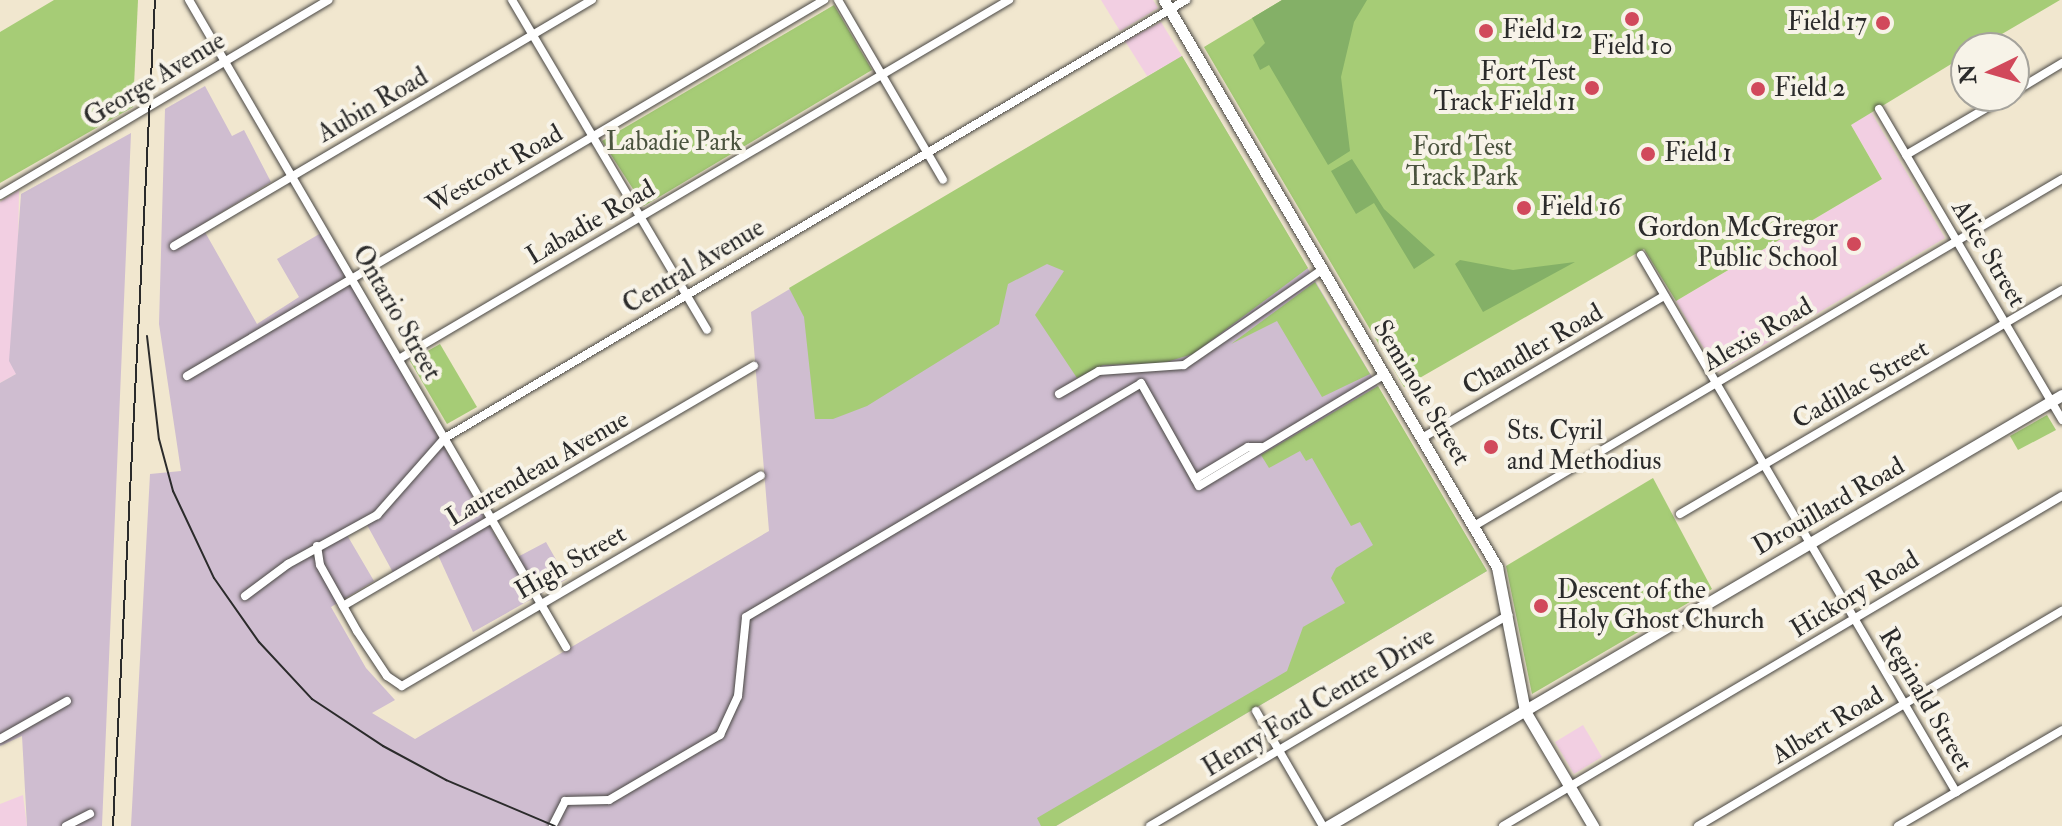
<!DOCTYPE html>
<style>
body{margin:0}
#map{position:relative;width:2062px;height:826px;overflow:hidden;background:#f1e7cf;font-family:"IM FELL Double Pica",serif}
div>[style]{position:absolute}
.built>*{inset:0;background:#f2cfe2}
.industrial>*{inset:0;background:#cfbdd0}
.green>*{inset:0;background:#a6cc76}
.forest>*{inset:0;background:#84b067}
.roads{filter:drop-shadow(0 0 2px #494744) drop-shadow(0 0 2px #494744)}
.minor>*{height:8px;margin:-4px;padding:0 4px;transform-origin:4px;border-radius:4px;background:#fff}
.tertiary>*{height:11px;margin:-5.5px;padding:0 5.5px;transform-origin:5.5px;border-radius:5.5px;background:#fff}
.rail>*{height:2px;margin:-1px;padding:0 1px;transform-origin:1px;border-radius:1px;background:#2b2b2b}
.dots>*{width:22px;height:22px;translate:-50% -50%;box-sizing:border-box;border:4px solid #f7f3e8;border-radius:50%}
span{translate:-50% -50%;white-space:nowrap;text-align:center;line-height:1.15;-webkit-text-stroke:8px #f7f3e8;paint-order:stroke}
.poi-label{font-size:26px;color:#2b2b2b}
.right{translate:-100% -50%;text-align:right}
.left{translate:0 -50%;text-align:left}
.street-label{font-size:26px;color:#2b2b2b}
.park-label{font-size:26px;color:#4a533e}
.north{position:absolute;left:1950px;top:32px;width:80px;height:80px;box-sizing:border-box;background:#f7f3e8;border:2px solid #a5a39c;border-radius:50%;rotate:265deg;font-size:22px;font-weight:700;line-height:32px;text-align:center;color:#2b2b2b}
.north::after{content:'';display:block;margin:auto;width:28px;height:36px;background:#d1495b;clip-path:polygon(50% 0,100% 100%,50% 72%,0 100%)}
</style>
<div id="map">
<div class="built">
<div style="clip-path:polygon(1101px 0,1153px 0,1158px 8px,1120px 31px)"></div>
<div style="clip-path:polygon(1161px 22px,1182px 56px,1147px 76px,1125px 41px)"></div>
<div style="clip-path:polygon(1871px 112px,1945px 238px,1718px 372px,1676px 301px,1882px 179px,1851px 125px)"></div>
<div style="clip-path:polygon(19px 190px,16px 374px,0 383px,0 202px)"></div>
<div style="clip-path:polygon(1583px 725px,1602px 757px,1574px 774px,1555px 742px)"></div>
<div style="clip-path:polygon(23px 795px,27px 826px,0 826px,0 804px)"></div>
</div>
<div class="industrial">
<div style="clip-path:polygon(1182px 56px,1487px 571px,1056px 826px,131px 826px,150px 474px,181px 471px,159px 324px,165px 109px,205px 86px,232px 136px,244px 130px,271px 182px,201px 225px,257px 324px,299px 297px,277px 259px,321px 233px,510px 561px,546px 542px,567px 579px,473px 632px,438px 555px,396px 578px,366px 523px,347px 535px,374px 581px,331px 607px,366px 668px,395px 700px,372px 713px,415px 739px,769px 531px,751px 312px)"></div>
<div style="clip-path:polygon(131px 133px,102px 826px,27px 826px,22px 736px,0 746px,0 383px,16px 374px,9px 361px,21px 194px)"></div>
</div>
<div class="green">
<div style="clip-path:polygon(54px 0,138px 0,133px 107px,0 183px,0 32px)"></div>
<div style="clip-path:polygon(1282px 0,2060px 0,1978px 48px,1966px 48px,1966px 55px,1851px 125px,1882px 179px,1676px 301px,1644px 249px,1404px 387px,1204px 47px)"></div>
<div style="clip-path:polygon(834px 5px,872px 70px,644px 206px,602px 141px)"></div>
<div style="clip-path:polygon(1182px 56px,1308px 268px,1193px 354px,1163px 363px,1103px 365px,1077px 378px,1035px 315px,1064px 271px,1047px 264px,1008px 284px,999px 324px,867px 406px,833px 419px,815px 419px,804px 317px,789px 288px)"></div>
<div style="clip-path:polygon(1315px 282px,1370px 374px,1322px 397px,1277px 321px,1231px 344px)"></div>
<div style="clip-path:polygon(440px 344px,477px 407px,447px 424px,410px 361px)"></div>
<div style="clip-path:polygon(1378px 386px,1487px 571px,1056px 826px,1041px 826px,1037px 818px,1287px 671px,1303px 627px,1345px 603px,1331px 578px,1336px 568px,1373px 545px,1360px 522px,1351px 526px,1312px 458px,1306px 461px,1300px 451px,1269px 468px,1261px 455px)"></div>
<div style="clip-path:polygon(2047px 415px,2056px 430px,2018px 450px,2010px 436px)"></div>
<div style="clip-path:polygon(1653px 478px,1712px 589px,1532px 694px,1506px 566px)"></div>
</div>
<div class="forest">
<div style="clip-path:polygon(1282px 0,1367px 0,1354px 22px,1341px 77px,1350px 151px,1328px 165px,1269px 65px,1260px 70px,1253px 55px,1265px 43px,1252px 18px)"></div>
<div style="clip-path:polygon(1352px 159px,1384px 209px,1435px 255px,1414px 269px,1374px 203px,1356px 214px,1331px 171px)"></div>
<div style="clip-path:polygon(1460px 260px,1513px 270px,1575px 262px,1483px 312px,1455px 264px)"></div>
</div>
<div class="roads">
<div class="minor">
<div style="left:189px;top:0;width:749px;rotate:59.77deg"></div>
<div style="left:512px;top:0;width:383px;rotate:59.4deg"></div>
<div style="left:838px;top:0;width:208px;rotate:59.7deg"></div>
<div style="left:2014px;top:92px;width:56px;rotate:-31.1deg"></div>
<div style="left:1879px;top:109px;width:361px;rotate:59.5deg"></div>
<div style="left:1906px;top:155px;width:117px;rotate:-30.3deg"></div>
<div style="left:0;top:195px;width:382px;rotate:-30.7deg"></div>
<div style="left:174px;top:246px;width:485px;rotate:-30.5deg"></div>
<div style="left:1641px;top:255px;width:623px;rotate:59.6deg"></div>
<div style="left:399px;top:359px;width:708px;rotate:-30.48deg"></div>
<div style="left:187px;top:376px;width:740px;rotate:-30.55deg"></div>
<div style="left:1059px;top:394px;width:46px;rotate:-29.9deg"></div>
<div style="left:1099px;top:371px;width:85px;rotate:-4deg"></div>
<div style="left:1184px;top:365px;width:169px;rotate:-34.6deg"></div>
<div style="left:1422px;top:438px;width:281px;rotate:-30.4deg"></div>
<div style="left:1195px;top:479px;width:62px;rotate:-31.1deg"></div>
<div style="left:1248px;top:447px;width:13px"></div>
<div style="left:1680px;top:514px;width:443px;rotate:-30.4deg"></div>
<div style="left:1474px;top:526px;width:683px;rotate:-30.55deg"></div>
<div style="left:317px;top:546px;width:19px;rotate:81deg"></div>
<div style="left:320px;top:565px;width:76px;rotate:60.7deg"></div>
<div style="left:357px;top:631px;width:54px;rotate:56.3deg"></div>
<div style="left:387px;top:676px;width:18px;rotate:34deg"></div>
<div style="left:402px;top:686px;width:416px;rotate:-30.4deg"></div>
<div style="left:245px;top:596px;width:54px;rotate:-36.7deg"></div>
<div style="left:288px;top:564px;width:102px;rotate:-28.8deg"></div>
<div style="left:377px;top:515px;width:103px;rotate:-48.6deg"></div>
<div style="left:445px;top:438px;width:861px;rotate:-30.59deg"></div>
<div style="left:343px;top:606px;width:476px;rotate:-30.3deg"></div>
<div style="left:1256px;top:711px;width:133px;rotate:59.8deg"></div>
<div style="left:0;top:739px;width:77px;rotate:-29.6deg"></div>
<div style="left:553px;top:825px;width:27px;rotate:-63deg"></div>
<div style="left:565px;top:801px;width:44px;rotate:-1.3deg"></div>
<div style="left:609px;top:800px;width:129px;rotate:-30.4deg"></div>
<div style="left:720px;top:735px;width:43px;rotate:-65.2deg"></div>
<div style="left:738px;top:696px;width:79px;rotate:-84.2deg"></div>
<div style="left:746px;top:617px;width:459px;rotate:-30.6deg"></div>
<div style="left:1141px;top:383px;width:118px;rotate:60.6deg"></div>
<div style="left:1199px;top:486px;width:216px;rotate:-31deg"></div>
<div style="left:66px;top:826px;width:27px;rotate:-27deg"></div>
<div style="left:1150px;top:826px;width:416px;rotate:-30.5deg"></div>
<div style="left:1503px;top:826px;width:649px;rotate:-30.56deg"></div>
<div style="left:1698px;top:826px;width:423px;rotate:-30.6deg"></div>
<div style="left:1898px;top:826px;width:190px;rotate:-30.3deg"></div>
</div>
<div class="tertiary">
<div style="left:1164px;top:0;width:658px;rotate:59.57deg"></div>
<div style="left:1497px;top:567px;width:147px;rotate:79deg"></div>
<div style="left:1525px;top:711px;width:134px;rotate:59.4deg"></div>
<div style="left:1328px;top:826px;width:851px;rotate:-30.42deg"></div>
</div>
</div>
<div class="rail">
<div style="left:147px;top:336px;width:104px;rotate:83.4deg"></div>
<div style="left:159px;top:439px;width:54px;rotate:74.9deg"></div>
<div style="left:173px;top:491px;width:96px;rotate:64.8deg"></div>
<div style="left:214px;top:578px;width:78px;rotate:54.9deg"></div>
<div style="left:259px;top:642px;width:78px;rotate:47.1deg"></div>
<div style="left:312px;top:699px;width:85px;rotate:33.5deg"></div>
<div style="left:383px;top:746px;width:72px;rotate:28.4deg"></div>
<div style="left:446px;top:780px;width:118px;rotate:22.9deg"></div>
<div style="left:113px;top:826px;width:827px;rotate:-87.09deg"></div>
</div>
<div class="dots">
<div style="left:1632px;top:19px;background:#d1495b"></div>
<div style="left:1883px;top:23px;background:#d1495b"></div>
<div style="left:1486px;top:31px;background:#d1495b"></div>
<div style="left:1592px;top:88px;background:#d1495b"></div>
<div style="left:1758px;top:89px;background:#d1495b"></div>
<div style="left:1648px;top:154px;background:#d1495b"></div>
<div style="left:1524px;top:208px;background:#d1495b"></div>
<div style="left:1854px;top:244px;background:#d1495b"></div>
<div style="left:1491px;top:447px;background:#d1495b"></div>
<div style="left:1541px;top:606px;background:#d1495b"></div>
</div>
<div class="poi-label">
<span class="right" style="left:1867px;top:23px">Field 17</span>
<span class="left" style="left:1502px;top:31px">Field 12</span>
<span style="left:1632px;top:47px">Field 10</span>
<span class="right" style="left:1576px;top:88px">Fort Test<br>Track Field 11</span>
<span class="left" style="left:1774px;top:89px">Field 2</span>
<span class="left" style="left:1664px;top:154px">Field 1</span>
<span class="left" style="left:1540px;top:208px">Field 16</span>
<span class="right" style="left:1838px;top:244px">Gordon McGregor<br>Public School</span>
<span class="left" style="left:1507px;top:447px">Sts. Cyril<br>and Methodius</span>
<span class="left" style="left:1557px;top:606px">Descent of the<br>Holy Ghost Church</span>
</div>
<div class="street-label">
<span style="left:155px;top:80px;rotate:-31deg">George Avenue</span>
<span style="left:373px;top:106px;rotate:-30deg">Aubin Road</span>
<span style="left:495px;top:170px;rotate:-30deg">Westcott Road</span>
<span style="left:591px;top:223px;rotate:-30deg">Labadie Road</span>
<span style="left:1988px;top:254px;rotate:59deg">Alice Street</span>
<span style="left:694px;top:267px;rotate:-31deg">Central Avenue</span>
<span style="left:396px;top:313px;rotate:60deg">Ontario Street</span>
<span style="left:1758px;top:335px;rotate:-30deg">Alexis Road</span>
<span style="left:1533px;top:350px;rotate:-30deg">Chandler Road</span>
<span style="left:1861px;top:385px;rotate:-30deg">Cadillac Street</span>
<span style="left:1421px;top:393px;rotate:59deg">Seminole Street</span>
<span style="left:538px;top:469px;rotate:-30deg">Laurendeau Avenue</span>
<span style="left:1829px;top:507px;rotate:-30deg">Drouillard Road</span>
<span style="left:571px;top:563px;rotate:-30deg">High Street</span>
<span style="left:1855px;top:595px;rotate:-31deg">Hickory Road</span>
<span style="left:1925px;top:700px;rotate:60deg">Reginald Street</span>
<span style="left:1319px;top:703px;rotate:-31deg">Henry Ford Centre Drive</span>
<span style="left:1828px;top:726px;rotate:-31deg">Albert Road</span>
</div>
<div class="park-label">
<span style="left:674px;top:143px">Labadie Park</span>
<span style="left:1462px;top:163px">Ford Test<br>Track Park</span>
</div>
<div class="north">N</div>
</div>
